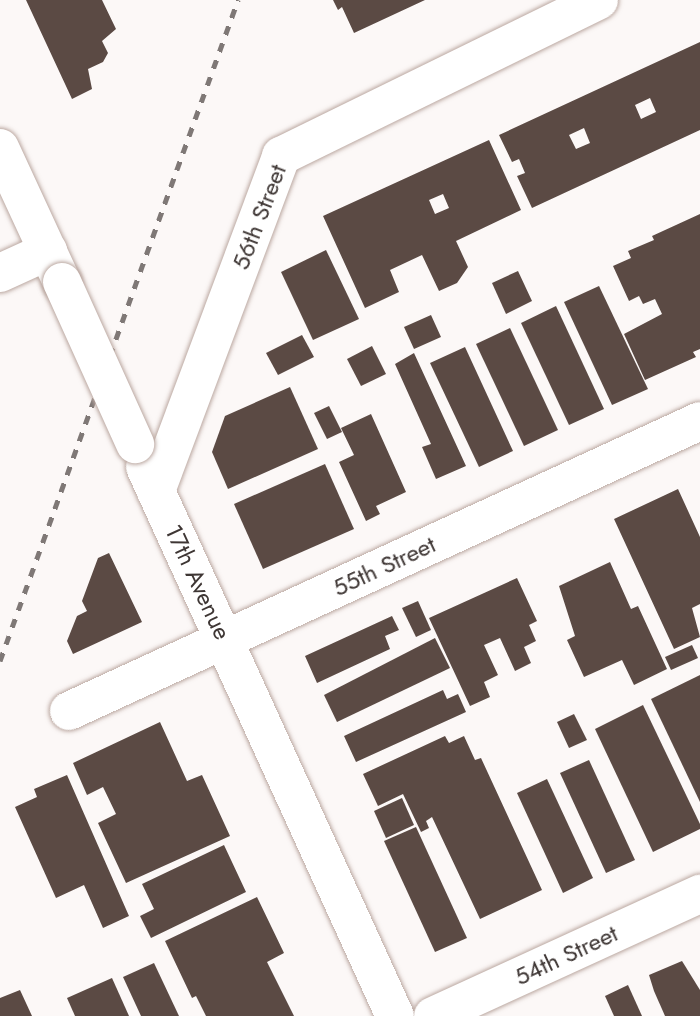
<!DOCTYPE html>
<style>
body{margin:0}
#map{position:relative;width:700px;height:1016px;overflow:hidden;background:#fcf8f7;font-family:Jost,sans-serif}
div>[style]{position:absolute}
.building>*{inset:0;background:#5b4a44}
.roads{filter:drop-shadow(0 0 2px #bba8a1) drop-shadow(0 0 2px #bba8a1)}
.street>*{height:38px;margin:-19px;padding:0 19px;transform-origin:19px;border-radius:19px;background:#fff}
.rail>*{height:5px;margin-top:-2.5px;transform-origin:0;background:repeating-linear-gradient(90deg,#7f7876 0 9px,transparent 0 18px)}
.bridges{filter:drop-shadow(0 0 2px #bba8a1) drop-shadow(0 0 2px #bba8a1)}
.street-bridge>*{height:38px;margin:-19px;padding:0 19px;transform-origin:19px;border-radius:19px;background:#fff}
span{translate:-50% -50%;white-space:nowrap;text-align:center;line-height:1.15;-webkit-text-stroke:7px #fff;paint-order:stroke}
.street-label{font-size:24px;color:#3e3634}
</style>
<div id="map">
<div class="building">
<div style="clip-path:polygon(26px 0,102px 0,116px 29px,102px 41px,108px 53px,103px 62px,88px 69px,92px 89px,72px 99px)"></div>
<div style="clip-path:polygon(333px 0,425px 0,354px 33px,342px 7px,338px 10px)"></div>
<div style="clip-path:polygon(evenodd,700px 42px,700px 130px,532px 208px,517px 176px,525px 173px,519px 159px,512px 162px,499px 135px,700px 42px,650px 98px,656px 112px,641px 119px,635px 105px,650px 98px,700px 42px,584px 128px,590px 143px,576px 149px,569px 135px,584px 128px)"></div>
<div style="clip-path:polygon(evenodd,489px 140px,521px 210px,456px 241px,468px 267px,457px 283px,439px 291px,422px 255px,390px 270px,399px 292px,365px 308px,323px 216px,489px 140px,443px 194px,449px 208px,435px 214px,429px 200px,443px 194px)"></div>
<div style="clip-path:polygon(700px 214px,700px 349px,693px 352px,696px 357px,645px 380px,624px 334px,662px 314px,655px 299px,643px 304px,639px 296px,629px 301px,613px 266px,631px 258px,628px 251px,654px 240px,652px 236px)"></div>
<div style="clip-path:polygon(326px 250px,359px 319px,313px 340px,281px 272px)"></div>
<div style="clip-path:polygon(518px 271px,532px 301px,506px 314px,492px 283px)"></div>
<div style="clip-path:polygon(599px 286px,648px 389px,612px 405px,564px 302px)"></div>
<div style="clip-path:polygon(556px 306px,604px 409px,569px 425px,521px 323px)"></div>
<div style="clip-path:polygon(431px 315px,441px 337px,414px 349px,404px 327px)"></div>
<div style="clip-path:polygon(510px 328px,558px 430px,524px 446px,476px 344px)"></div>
<div style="clip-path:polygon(302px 335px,314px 357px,278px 375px,266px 353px)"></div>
<div style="clip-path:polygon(372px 346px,386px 374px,361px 386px,347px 359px)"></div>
<div style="clip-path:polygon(465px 347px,513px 451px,479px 467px,430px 363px)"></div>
<div style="clip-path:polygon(414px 353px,466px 466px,436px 479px,422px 447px,431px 444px,395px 364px)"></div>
<div style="clip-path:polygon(290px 387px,318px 449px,228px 489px,212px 452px,225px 416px)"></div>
<div style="clip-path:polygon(329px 406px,342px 432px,327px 439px,314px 413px)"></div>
<div style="clip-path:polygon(371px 414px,406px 492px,376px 506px,380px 514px,366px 521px,339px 462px,354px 455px,341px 428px)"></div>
<div style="clip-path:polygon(325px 464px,354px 529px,263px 569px,234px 504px)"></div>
<div style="clip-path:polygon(678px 489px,700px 537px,700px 604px,692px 608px,700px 637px,674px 649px,614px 519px)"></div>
<div style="clip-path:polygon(109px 553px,142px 622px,73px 654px,67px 641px,77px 616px,87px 611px,82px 601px,98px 558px)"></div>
<div style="clip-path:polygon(610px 562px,631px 609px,638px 606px,667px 669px,634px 685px,622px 660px,584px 677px,567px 640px,575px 636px,559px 586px)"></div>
<div style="clip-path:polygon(517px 578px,537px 621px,529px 625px,536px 641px,524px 647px,531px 663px,515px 671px,500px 638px,484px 645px,498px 675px,484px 682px,490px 697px,470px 706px,429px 618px)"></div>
<div style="clip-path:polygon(418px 601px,431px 630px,416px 637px,402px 608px)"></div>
<div style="clip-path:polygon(392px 616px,399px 630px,385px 636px,390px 649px,317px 683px,305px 656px)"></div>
<div style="clip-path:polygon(435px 638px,450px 668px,337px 722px,324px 695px)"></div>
<div style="clip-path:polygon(692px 645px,698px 658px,671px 670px,665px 657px)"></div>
<div style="clip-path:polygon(700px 675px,700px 802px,651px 699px)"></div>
<div style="clip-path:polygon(443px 690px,447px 699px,458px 694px,466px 712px,356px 762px,344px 736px)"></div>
<div style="clip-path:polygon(643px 705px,700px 824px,700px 829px,653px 852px,595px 729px)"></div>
<div style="clip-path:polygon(574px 714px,587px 740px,569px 748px,557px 722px)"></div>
<div style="clip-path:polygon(160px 722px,187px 781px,202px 775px,230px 836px,126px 883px,98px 823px,116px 814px,103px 787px,87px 795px,73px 763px)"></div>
<div style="clip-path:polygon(445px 736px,449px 743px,464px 736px,475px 760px,481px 758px,542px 890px,480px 919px,432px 817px,426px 821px,429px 828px,421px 832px,403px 794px,378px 806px,363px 774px)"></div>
<div style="clip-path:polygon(589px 760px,635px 860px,606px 873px,560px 773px)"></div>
<div style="clip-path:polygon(67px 775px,129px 916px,103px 928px,84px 885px,56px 898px,15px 807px,37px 797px,34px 789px)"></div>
<div style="clip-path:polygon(547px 779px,593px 878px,563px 893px,517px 793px)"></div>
<div style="clip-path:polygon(402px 798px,414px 825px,386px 838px,374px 811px)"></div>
<div style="clip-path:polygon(416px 827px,467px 938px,435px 952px,384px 841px)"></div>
<div style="clip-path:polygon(224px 845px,246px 892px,151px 938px,140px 916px,154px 909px,142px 884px)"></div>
<div style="clip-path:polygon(257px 897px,284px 953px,267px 962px,294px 1016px,206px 1016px,196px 996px,192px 998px,165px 941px)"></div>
<div style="clip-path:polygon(682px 961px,700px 990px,700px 1016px,665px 1016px,654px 991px,649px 975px)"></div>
<div style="clip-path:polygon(154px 963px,179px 1016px,141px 1016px,123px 977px)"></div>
<div style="clip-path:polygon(112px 978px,129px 1016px,75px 1016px,67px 998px)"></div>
<div style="clip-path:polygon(628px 985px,642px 1016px,614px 1016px,605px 996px)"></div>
<div style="clip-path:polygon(20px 990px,32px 1016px,0 1016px,0 998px)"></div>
</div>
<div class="roads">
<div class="street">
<div style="left:0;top:148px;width:148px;rotate:65.2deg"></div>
<div style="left:0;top:273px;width:53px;rotate:-24.6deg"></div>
<div style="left:145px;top:467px;width:603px;rotate:65.52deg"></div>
<div style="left:156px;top:491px;width:358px;rotate:-69.5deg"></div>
<div style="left:281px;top:156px;width:354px;rotate:-26.1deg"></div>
<div style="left:69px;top:711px;width:694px;rotate:-24.68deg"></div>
<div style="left:433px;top:1016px;width:294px;rotate:-24.6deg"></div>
</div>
</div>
<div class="rail">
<div style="left:0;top:661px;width:703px;rotate:-70.2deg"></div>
</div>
<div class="bridges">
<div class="street-bridge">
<div style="left:62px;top:282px;width:178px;rotate:65.7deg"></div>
</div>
</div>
<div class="street-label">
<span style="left:259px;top:217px;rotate:-69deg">56th Street</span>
<span style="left:384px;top:566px;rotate:-25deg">55th Street</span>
<span style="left:198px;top:582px;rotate:65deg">17th Avenue</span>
<span style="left:566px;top:955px;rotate:-25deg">54th Street</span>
</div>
</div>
